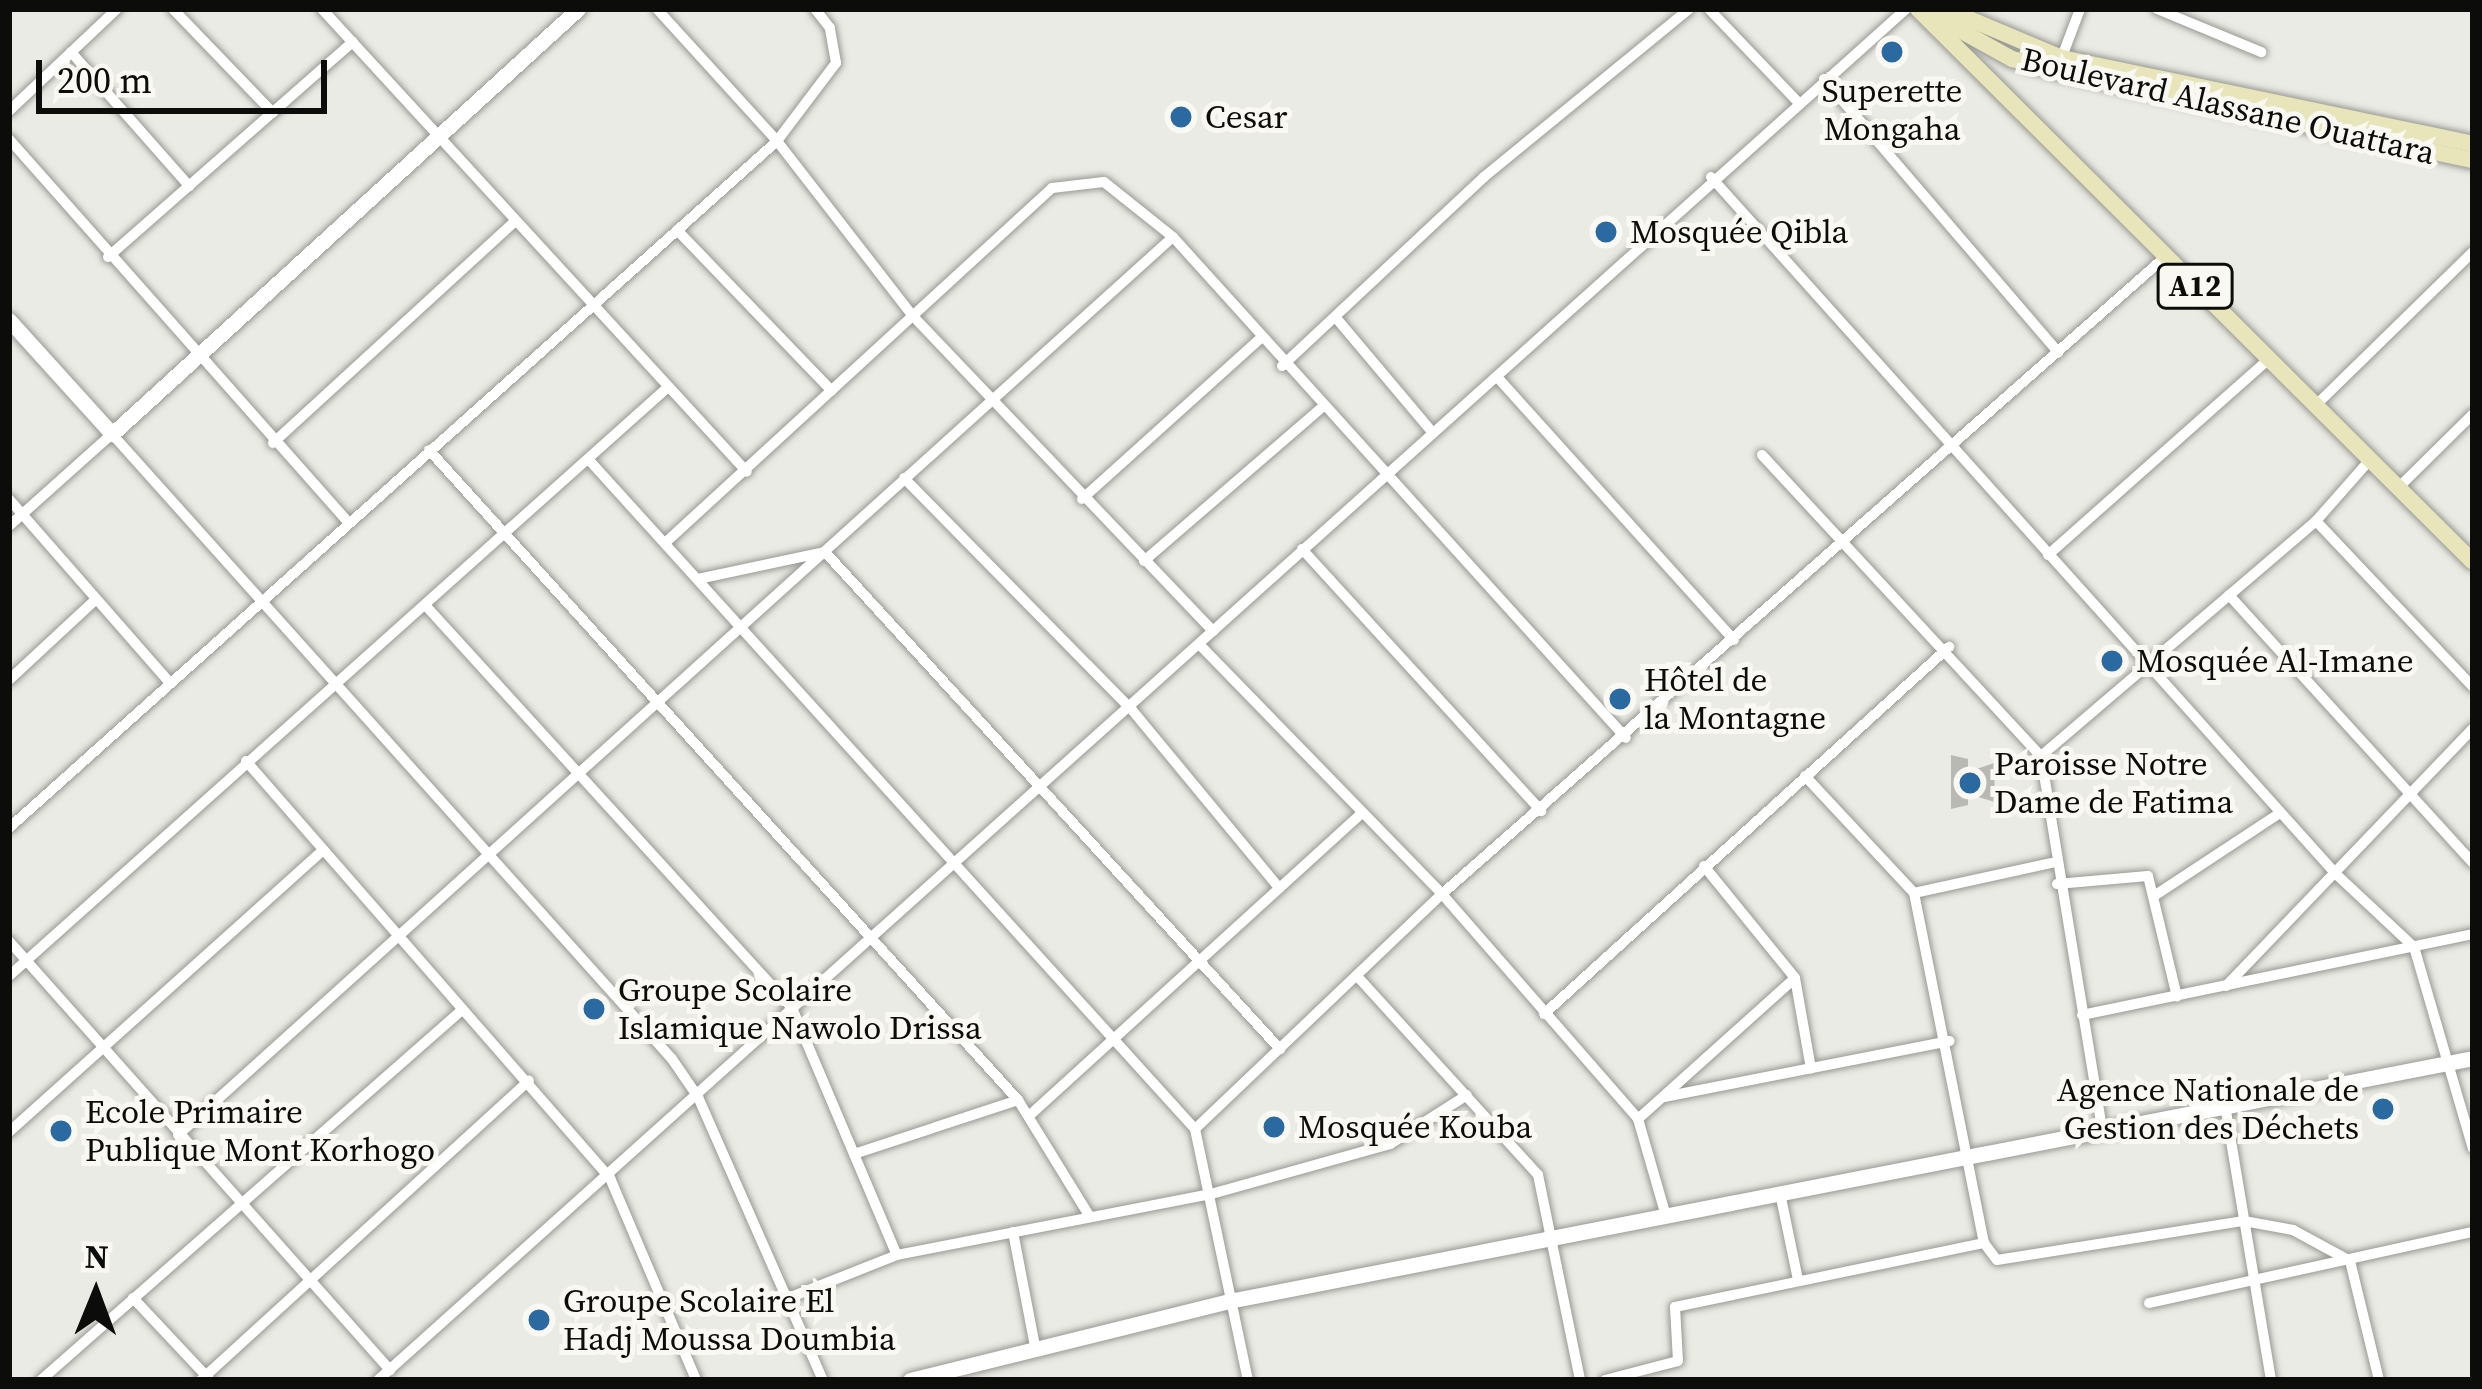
<!DOCTYPE html>
<meta charset="utf-8">
<style>
body{margin:0}
#map{position:relative;width:2482px;height:1389px;overflow:hidden;background:#ebebe5;font-family:"Source Serif 4",serif}
div>[style]{position:absolute}
.building>*{inset:0;background:#b9b9b3}
.roads{filter:drop-shadow(0 0 3px #999994) drop-shadow(0 0 3px #999994)}
.street>*{height:10px;margin:-5px;padding:0 5px;transform-origin:5px;border-radius:5px;background:#fff}
.secondary>*{height:15px;margin:-7.5px;padding:0 7.5px;transform-origin:7.5px;border-radius:7.5px;background:#fff}
.primary>*{height:16px;margin:-8px;padding:0 8px;transform-origin:8px;border-radius:8px;background:#e7e5b9}
.dots>*{width:33px;height:33px;translate:-50% -50%;box-sizing:border-box;border:6px solid #f9f8f2;border-radius:50%}
span{translate:-50% -50%;white-space:nowrap;text-align:center;line-height:1.15;-webkit-text-stroke:10px #f9f8f2;paint-order:stroke}
.shield-label span{padding:3px 9px;background:#f9f8f2;border:3px solid;border-radius:9px;-webkit-text-stroke-width:0}
.shield-label{font-size:30px;color:#0c0c0b;font-weight:700}
.poi-label{font-size:33px;color:#0c0c0b}
.left{translate:0 -50%;text-align:left}
.right{translate:-100% -50%;text-align:right}
.street-label{font-size:33px;color:#0c0c0b}
.frame{position:absolute;inset:0;border:12px solid #0c0c0b;pointer-events:none}
.north{position:absolute;left:36px;top:1233px;width:120px;height:120px;-webkit-text-stroke:9px #f9f8f2;paint-order:stroke;rotate:1deg;font-size:33px;font-weight:700;line-height:48px;text-align:center;color:#0c0c0b}
.north::after{content:'';display:block;margin:auto;width:42px;height:54px;background:#0c0c0b;clip-path:polygon(50% 0,100% 100%,50% 72%,0 100%)}
.scale{position:absolute;left:36px;top:60px;width:291px;height:54px;box-sizing:border-box;border:6px solid #0c0c0b;border-top:0;padding-left:15px;font-size:36px;line-height:42px;white-space:nowrap;color:#0c0c0b;-webkit-text-stroke:9px #f9f8f2;paint-order:stroke}
</style>
<div id="map">
<div class="building">
<div style="clip-path:polygon(1951px 755px,1968px 759px,1968px 772px,1994px 763px,1995px 802px,1968px 794px,1968px 805px,1951px 809px)"></div>
</div>
<div class="roads">
<div class="street">
<div style="left:173px;top:9px;width:144px;rotate:46.1deg"></div>
<div style="left:322px;top:9px;width:628px;rotate:47.45deg"></div>
<div style="left:657px;top:9px;width:178px;rotate:47.7deg"></div>
<div style="left:777px;top:141px;width:219px;rotate:52.2deg"></div>
<div style="left:911px;top:314px;width:438px;rotate:46.4deg"></div>
<div style="left:1709px;top:9px;width:129px;rotate:46.3deg"></div>
<div style="left:2157px;top:9px;width:113px;rotate:22.5deg"></div>
<div style="left:71px;top:52px;width:179px;rotate:48.6deg"></div>
<div style="left:2060px;top:62px;width:57px;rotate:-69.3deg"></div>
<div style="left:1824px;top:79px;width:360px;rotate:49.4deg"></div>
<div style="left:9px;top:111px;width:149px;rotate:-43.4deg"></div>
<div style="left:9px;top:139px;width:513px;rotate:48.48deg"></div>
<div style="left:1711px;top:177px;width:936px;rotate:48.12deg"></div>
<div style="left:2336px;top:874px;width:107px;rotate:43.1deg"></div>
<div style="left:2414px;top:947px;width:210px;rotate:73.7deg"></div>
<div style="left:677px;top:230px;width:223px;rotate:46.1deg"></div>
<div style="left:108px;top:257px;width:326px;rotate:-41.3deg"></div>
<div style="left:1337px;top:319px;width:149px;rotate:49.9deg"></div>
<div style="left:1282px;top:366px;width:277px;rotate:-43.1deg"></div>
<div style="left:1484px;top:177px;width:265px;rotate:-39.3deg"></div>
<div style="left:1499px;top:379px;width:351px;rotate:48deg"></div>
<div style="left:2314px;top:407px;width:222px;rotate:-44.3deg"></div>
<div style="left:273px;top:443px;width:327px;rotate:-42.5deg"></div>
<div style="left:429px;top:450px;width:877px;rotate:47.82deg"></div>
<div style="left:1018px;top:1100px;width:137px;rotate:58.4deg"></div>
<div style="left:1762px;top:455px;width:410px;rotate:47.2deg"></div>
<div style="left:2041px;top:756px;width:376px;rotate:80.7deg"></div>
<div style="left:589px;top:460px;width:903px;rotate:47.83deg"></div>
<div style="left:1195px;top:1129px;width:257px;rotate:78.1deg"></div>
<div style="left:904px;top:478px;width:325px;rotate:45.5deg"></div>
<div style="left:1132px;top:710px;width:231px;rotate:50.4deg"></div>
<div style="left:2398px;top:488px;width:105px;rotate:-44.6deg"></div>
<div style="left:9px;top:499px;width:244px;rotate:48.8deg"></div>
<div style="left:1082px;top:499px;width:239px;rotate:-42deg"></div>
<div style="left:2316px;top:521px;width:228px;rotate:46.6deg"></div>
<div style="left:9px;top:526px;width:138px;rotate:-41.8deg"></div>
<div style="left:112px;top:434px;width:839px;rotate:48.14deg"></div>
<div style="left:672px;top:1059px;width:46px;rotate:55.6deg"></div>
<div style="left:698px;top:1097px;width:309px;rotate:66.2deg"></div>
<div style="left:665px;top:543px;width:525px;rotate:-42.53deg"></div>
<div style="left:1052px;top:188px;width:52px;rotate:-6.6deg"></div>
<div style="left:1104px;top:182px;width:88px;rotate:38.6deg"></div>
<div style="left:1173px;top:237px;width:675px;rotate:47.88deg"></div>
<div style="left:1302px;top:549px;width:355px;rotate:47.6deg"></div>
<div style="left:2048px;top:555px;width:295px;rotate:-41.6deg"></div>
<div style="left:1144px;top:561px;width:233px;rotate:-40.8deg"></div>
<div style="left:698px;top:579px;width:130px;rotate:-12deg"></div>
<div style="left:825px;top:552px;width:674px;rotate:47.53deg"></div>
<div style="left:2229px;top:595px;width:362px;rotate:47.7deg"></div>
<div style="left:426px;top:606px;width:544px;rotate:47.68deg"></div>
<div style="left:792px;top:1008px;width:268px;rotate:67deg"></div>
<div style="left:1199px;top:644px;width:349px;rotate:45.8deg"></div>
<div style="left:1442px;top:894px;width:298px;rotate:48.9deg"></div>
<div style="left:1638px;top:1119px;width:101px;rotate:73.9deg"></div>
<div style="left:9px;top:680px;width:115px;rotate:-42.9deg"></div>
<div style="left:2041px;top:756px;width:362px;rotate:-40.5deg"></div>
<div style="left:2316px;top:521px;width:79px;rotate:-48.6deg"></div>
<div style="left:246px;top:761px;width:554px;rotate:48.88deg"></div>
<div style="left:610px;top:1178px;width:220px;rotate:66.9deg"></div>
<div style="left:1805px;top:776px;width:160px;rotate:47deg"></div>
<div style="left:1914px;top:893px;width:141px;rotate:-12.3deg"></div>
<div style="left:9px;top:828px;width:1030px;rotate:-41.81deg"></div>
<div style="left:777px;top:141px;width:98px;rotate:-52.9deg"></div>
<div style="left:836px;top:63px;width:36px;rotate:-100deg"></div>
<div style="left:830px;top:28px;width:24px;rotate:-128deg"></div>
<div style="left:1704px;top:866px;width:144px;rotate:50.9deg"></div>
<div style="left:1795px;top:978px;width:92px;rotate:80deg"></div>
<div style="left:2057px;top:884px;width:91px;rotate:-5deg"></div>
<div style="left:2148px;top:876px;width:124px;rotate:76.5deg"></div>
<div style="left:1914px;top:893px;width:357px;rotate:78.7deg"></div>
<div style="left:1984px;top:1243px;width:21px;rotate:53deg"></div>
<div style="left:1997px;top:1260px;width:250px;rotate:-9deg"></div>
<div style="left:2244px;top:1221px;width:50px;rotate:10.4deg"></div>
<div style="left:2293px;top:1230px;width:65px;rotate:28.5deg"></div>
<div style="left:2350px;top:1261px;width:122px;rotate:76.3deg"></div>
<div style="left:2157px;top:894px;width:147px;rotate:-33.4deg"></div>
<div style="left:9px;top:941px;width:574px;rotate:48.39deg"></div>
<div style="left:9px;top:976px;width:884px;rotate:-41.79deg"></div>
<div style="left:1357px;top:976px;width:269px;rotate:47.7deg"></div>
<div style="left:1538px;top:1175px;width:209px;rotate:78.4deg"></div>
<div style="left:2226px;top:986px;width:357px;rotate:-46.2deg"></div>
<div style="left:1544px;top:1014px;width:547px;rotate:-42.18deg"></div>
<div style="left:2082px;top:1015px;width:399px;rotate:-11.7deg"></div>
<div style="left:1664px;top:1097px;width:291px;rotate:-11.1deg"></div>
<div style="left:2225px;top:1105px;width:279px;rotate:80.5deg"></div>
<div style="left:1030px;top:1115px;width:446px;rotate:-42.3deg"></div>
<div style="left:1638px;top:1119px;width:211px;rotate:-41.9deg"></div>
<div style="left:1195px;top:1129px;width:341px;rotate:-43.6deg"></div>
<div style="left:1442px;top:894px;width:964px;rotate:-41.38deg"></div>
<div style="left:9px;top:1132px;width:421px;rotate:-41.9deg"></div>
<div style="left:178px;top:1135px;width:1340px;rotate:-42.07deg"></div>
<div style="left:854px;top:1154px;width:173px;rotate:-18.2deg"></div>
<div style="left:1780px;top:1193px;width:89px;rotate:78.3deg"></div>
<div style="left:1013px;top:1232px;width:116px;rotate:79.1deg"></div>
<div style="left:133px;top:1298px;width:111px;rotate:46.8deg"></div>
<div style="left:786px;top:1299px;width:119px;rotate:-21.6deg"></div>
<div style="left:897px;top:1255px;width:320px;rotate:-11deg"></div>
<div style="left:1211px;top:1194px;width:186px;rotate:-15.6deg"></div>
<div style="left:1390px;top:1144px;width:91px;rotate:-32.5deg"></div>
<div style="left:2149px;top:1303px;width:332px;rotate:-12.4deg"></div>
<div style="left:41px;top:1380px;width:560px;rotate:-41.31deg"></div>
<div style="left:201px;top:1380px;width:444px;rotate:-42.4deg"></div>
<div style="left:378px;top:1380px;width:2053px;rotate:-41.9deg"></div>
<div style="left:1605px;top:1380px;width:75px;rotate:-14.6deg"></div>
<div style="left:1678px;top:1361px;width:54px;rotate:-93.2deg"></div>
<div style="left:1675px;top:1307px;width:316px;rotate:-11.7deg"></div>
</div>
<div class="secondary">
<div style="left:9px;top:320px;width:154px;rotate:47.9deg"></div>
<div style="left:112px;top:434px;width:631px;rotate:-42.37deg"></div>
<div style="left:910px;top:1380px;width:334px;rotate:-13.9deg"></div>
<div style="left:1234px;top:1300px;width:1262px;rotate:-11.05deg"></div>
</div>
<div class="primary">
<div style="left:1918px;top:9px;width:783px;rotate:44.9deg"></div>
<div style="left:1946px;top:9px;width:126px;rotate:22.9deg"></div>
<div style="left:2062px;top:58px;width:420px;rotate:11.8deg"></div>
<div style="left:1929px;top:13px;width:95px;rotate:29deg"></div>
<div style="left:2012px;top:59px;width:47px;rotate:14.9deg"></div>
<div style="left:2057px;top:71px;width:425px;rotate:12.1deg"></div>
</div>
</div>
<div class="dots">
<div style="left:1892px;top:52px;background:#2b6aa0"></div>
<div style="left:1181px;top:117px;background:#2b6aa0"></div>
<div style="left:1606px;top:232px;background:#2b6aa0"></div>
<div style="left:2112px;top:661px;background:#2b6aa0"></div>
<div style="left:1620px;top:699px;background:#2b6aa0"></div>
<div style="left:1970px;top:783px;background:#2b6aa0"></div>
<div style="left:594px;top:1009px;background:#2b6aa0"></div>
<div style="left:2383px;top:1109px;background:#2b6aa0"></div>
<div style="left:1274px;top:1127px;background:#2b6aa0"></div>
<div style="left:61px;top:1131px;background:#2b6aa0"></div>
<div style="left:539px;top:1320px;background:#2b6aa0"></div>
</div>
<div class="shield-label">
<span style="left:2195px;top:286px">A12</span>
</div>
<div class="poi-label">
<span style="left:1892px;top:110px">Superette<br>Mongaha</span>
<span class="left" style="left:1205px;top:117px">Cesar</span>
<span class="left" style="left:1630px;top:232px">Mosquée Qibla</span>
<span class="left" style="left:2136px;top:661px">Mosquée Al-Imane</span>
<span class="left" style="left:1644px;top:699px">Hôtel de<br>la Montagne</span>
<span class="left" style="left:1994px;top:783px">Paroisse Notre<br>Dame de Fatima</span>
<span class="left" style="left:618px;top:1009px">Groupe Scolaire<br>Islamique Nawolo Drissa</span>
<span class="right" style="left:2359px;top:1109px">Agence Nationale de<br>Gestion des Déchets</span>
<span class="left" style="left:85px;top:1131px">Ecole Primaire<br>Publique Mont Korhogo</span>
<span class="left" style="left:1298px;top:1127px">Mosquée Kouba</span>
<span class="left" style="left:563px;top:1320px">Groupe Scolaire El<br>Hadj Moussa Doumbia</span>
</div>
<div class="street-label">
<span style="left:2228px;top:106px;rotate:13deg">Boulevard Alassane Ouattara</span>
</div>
<div class="frame"></div>
<div class="north">N</div>
<div class="scale">200 m</div>
</div>
